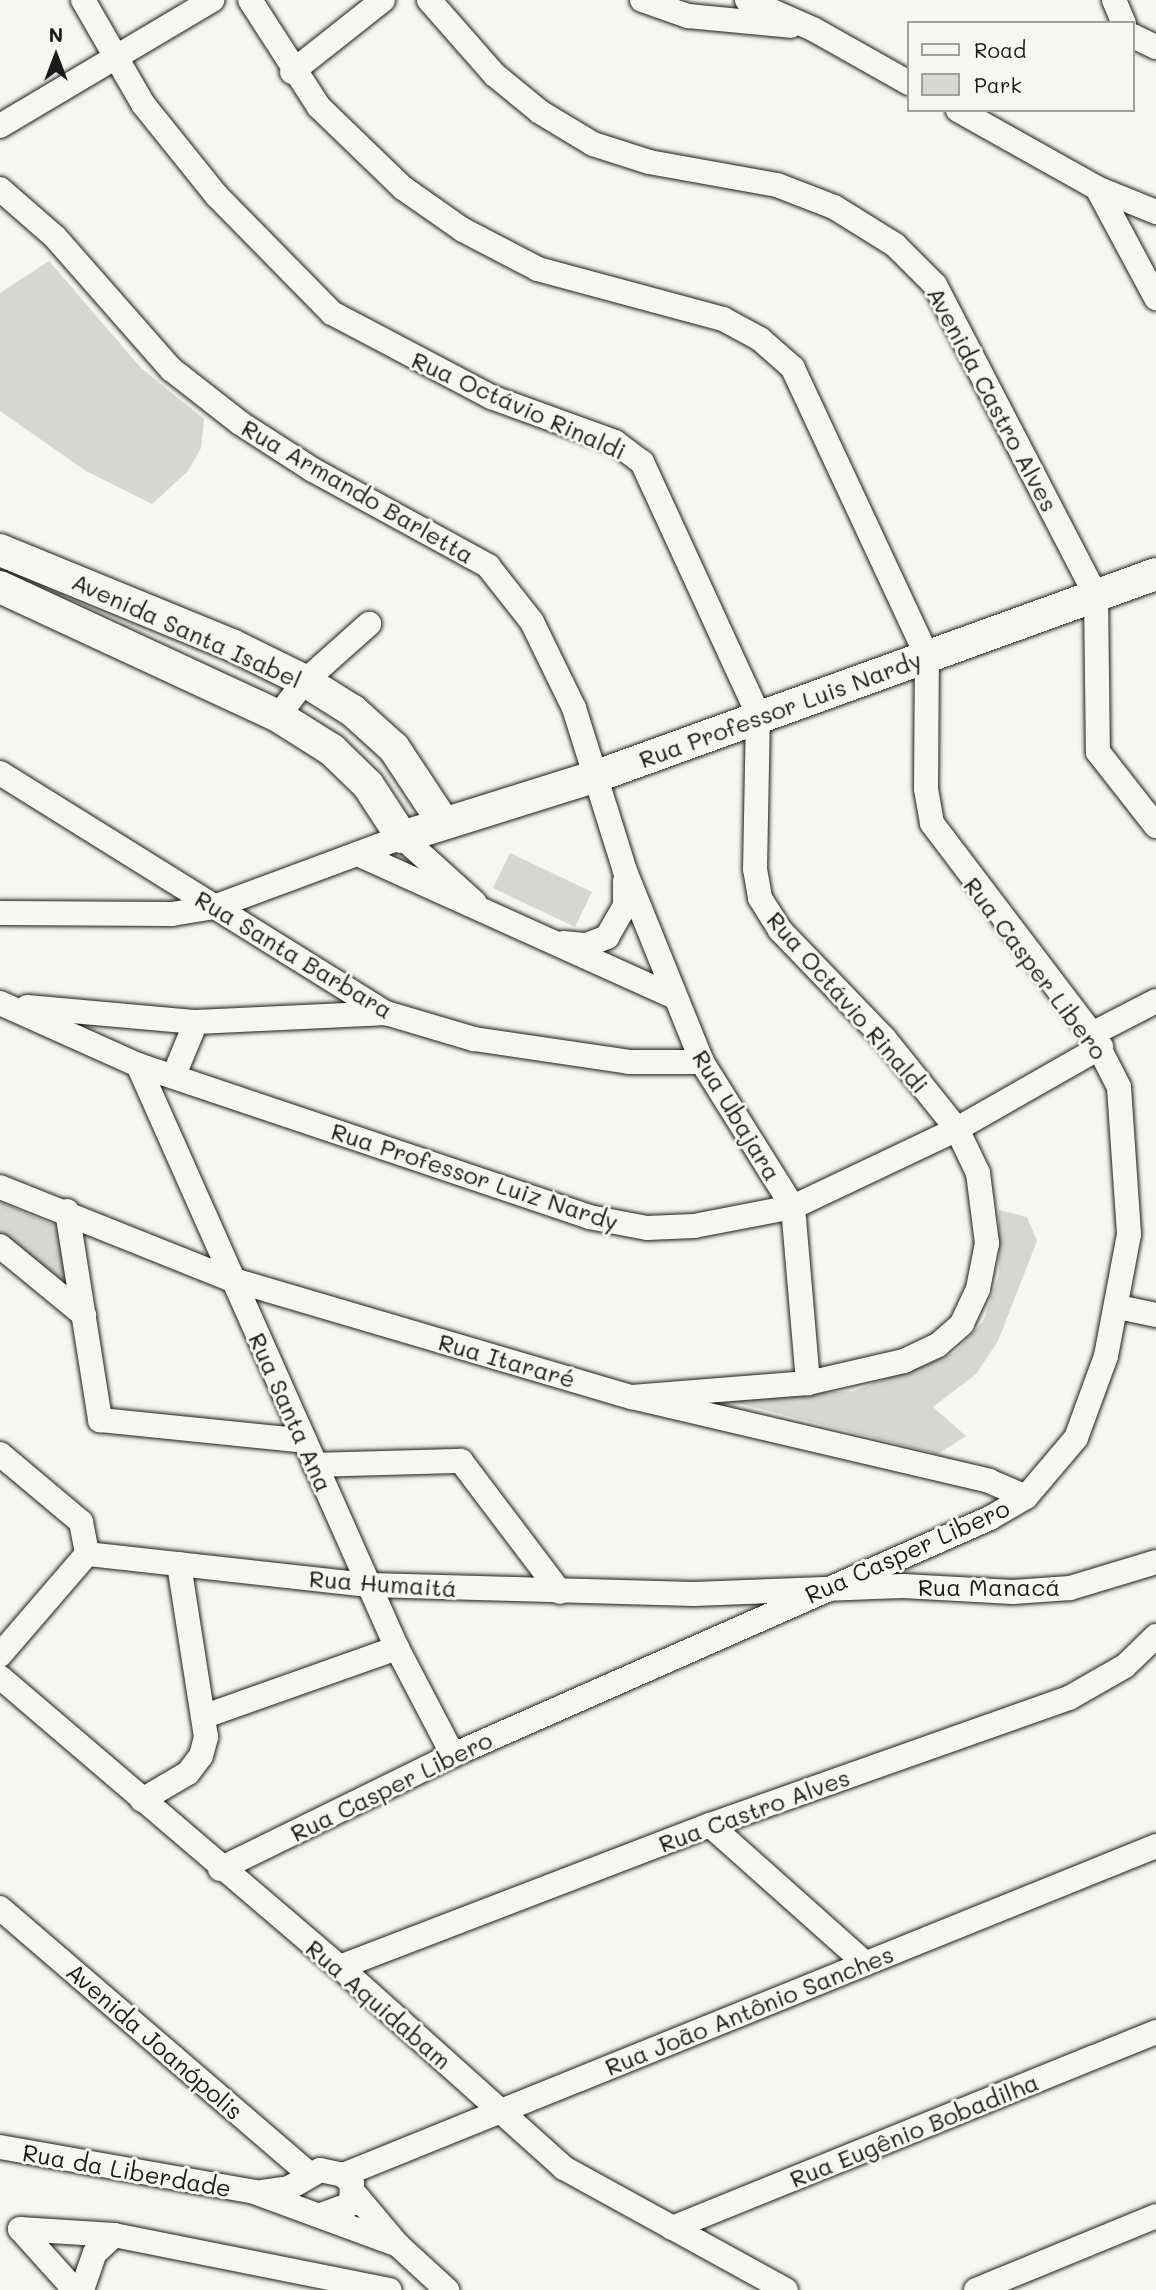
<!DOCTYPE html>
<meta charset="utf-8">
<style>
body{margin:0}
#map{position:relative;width:1156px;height:2290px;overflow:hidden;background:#f6f6f2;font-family:Mali,sans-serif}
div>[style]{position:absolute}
.green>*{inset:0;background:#d6d6d2}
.roads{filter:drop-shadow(0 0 2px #1c1c1c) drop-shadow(0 0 2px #1c1c1c)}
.minor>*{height:24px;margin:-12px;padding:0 12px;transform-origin:12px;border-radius:12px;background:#f6f6f2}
.major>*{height:32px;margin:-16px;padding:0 16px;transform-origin:16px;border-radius:16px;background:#f6f6f2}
span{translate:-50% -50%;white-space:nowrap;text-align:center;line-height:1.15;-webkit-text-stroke:6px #f6f6f2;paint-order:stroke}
.street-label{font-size:24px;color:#1c1c1c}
.legend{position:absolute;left:907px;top:21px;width:228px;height:91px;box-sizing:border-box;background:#f6f6f2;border:2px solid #9f9f9c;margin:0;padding:9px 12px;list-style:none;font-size:21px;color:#1c1c1c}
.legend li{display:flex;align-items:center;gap:14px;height:35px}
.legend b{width:35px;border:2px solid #9f9f9c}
.north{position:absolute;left:21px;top:21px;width:70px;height:70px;-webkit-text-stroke:5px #f6f6f2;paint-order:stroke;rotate:0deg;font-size:19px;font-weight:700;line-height:28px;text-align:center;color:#1c1c1c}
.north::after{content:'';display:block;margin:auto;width:24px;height:32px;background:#1c1c1c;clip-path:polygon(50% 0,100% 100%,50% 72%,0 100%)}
</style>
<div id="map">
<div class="green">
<div style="clip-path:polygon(49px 261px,141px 368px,204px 419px,201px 448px,188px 471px,152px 504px,86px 471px,0 411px,0 293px)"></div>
<div style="clip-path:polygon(510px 853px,592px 892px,575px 927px,493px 888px)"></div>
<div style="clip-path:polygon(0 1202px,56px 1226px,71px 1295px,0 1235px)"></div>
<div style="clip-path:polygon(999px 1210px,1027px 1217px,1037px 1241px,998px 1341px,976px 1374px,933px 1407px,966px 1436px,938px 1454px,721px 1399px,853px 1391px,954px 1353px,983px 1322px,999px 1275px)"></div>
</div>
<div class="roads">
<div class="minor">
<div style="left:83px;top:0;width:120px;rotate:60deg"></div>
<div style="left:143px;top:104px;width:118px;rotate:51.2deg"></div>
<div style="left:217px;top:196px;width:164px;rotate:45.5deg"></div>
<div style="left:332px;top:313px;width:180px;rotate:27.8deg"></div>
<div style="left:491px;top:397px;width:132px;rotate:19.9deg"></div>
<div style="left:615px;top:442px;width:34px;rotate:37deg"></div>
<div style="left:642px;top:462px;width:277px;rotate:65.3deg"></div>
<div style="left:758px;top:714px;width:155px;rotate:91.1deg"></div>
<div style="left:755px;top:869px;width:29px;rotate:80deg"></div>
<div style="left:760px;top:898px;width:38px;rotate:58deg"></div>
<div style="left:780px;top:930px;width:150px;rotate:46.1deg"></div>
<div style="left:884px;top:1038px;width:117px;rotate:51.3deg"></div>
<div style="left:957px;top:1129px;width:49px;rotate:64.5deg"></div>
<div style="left:978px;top:1173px;width:71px;rotate:82.7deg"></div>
<div style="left:987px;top:1243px;width:47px;rotate:101.1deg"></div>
<div style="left:978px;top:1289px;width:38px;rotate:115deg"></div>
<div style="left:962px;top:1324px;width:32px;rotate:139deg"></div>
<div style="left:938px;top:1345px;width:38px;rotate:155deg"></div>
<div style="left:904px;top:1361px;width:98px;rotate:167.1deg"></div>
<div style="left:808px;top:1383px;width:177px;rotate:175.5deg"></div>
<div style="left:429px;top:0;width:100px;rotate:48.7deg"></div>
<div style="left:495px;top:75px;width:58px;rotate:39.4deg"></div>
<div style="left:540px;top:112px;width:62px;rotate:31.1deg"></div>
<div style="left:593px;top:144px;width:59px;rotate:17.8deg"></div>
<div style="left:649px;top:162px;width:130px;rotate:10.2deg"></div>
<div style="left:777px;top:185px;width:61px;rotate:21.1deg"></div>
<div style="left:834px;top:207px;width:72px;rotate:31.9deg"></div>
<div style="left:895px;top:245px;width:57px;rotate:45deg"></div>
<div style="left:935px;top:285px;width:349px;rotate:62.6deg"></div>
<div style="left:1096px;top:595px;width:157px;rotate:89.3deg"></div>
<div style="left:1098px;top:752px;width:94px;rotate:51.9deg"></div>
<div style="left:642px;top:0;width:49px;rotate:19.2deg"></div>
<div style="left:688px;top:16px;width:103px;rotate:5.5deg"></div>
<div style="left:747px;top:0;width:72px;rotate:23.7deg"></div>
<div style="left:813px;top:29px;width:110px;rotate:29.4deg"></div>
<div style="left:1114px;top:0;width:25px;rotate:67deg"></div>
<div style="left:1133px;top:36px;width:25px;rotate:26deg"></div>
<div style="left:292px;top:72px;width:116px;rotate:-38.4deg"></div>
<div style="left:958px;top:110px;width:159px;rotate:29.3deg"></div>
<div style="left:1097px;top:188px;width:64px;rotate:22.1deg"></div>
<div style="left:0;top:126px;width:247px;rotate:-30.7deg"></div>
<div style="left:1097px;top:188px;width:125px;rotate:61.8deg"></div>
<div style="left:0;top:189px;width:73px;rotate:41.1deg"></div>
<div style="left:55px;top:237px;width:176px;rotate:48.7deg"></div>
<div style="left:171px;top:369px;width:88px;rotate:38deg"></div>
<div style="left:240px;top:423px;width:87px;rotate:32.8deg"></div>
<div style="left:313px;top:470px;width:200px;rotate:28.7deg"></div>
<div style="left:488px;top:566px;width:71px;rotate:51.8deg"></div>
<div style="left:532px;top:622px;width:96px;rotate:64deg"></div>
<div style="left:574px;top:708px;width:171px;rotate:72.6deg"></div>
<div style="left:625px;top:871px;width:206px;rotate:68deg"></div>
<div style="left:702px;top:1062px;width:171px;rotate:57.9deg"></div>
<div style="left:793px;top:1207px;width:177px;rotate:85.1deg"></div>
<div style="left:278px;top:716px;width:44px;rotate:-52.4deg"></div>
<div style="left:305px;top:681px;width:86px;rotate:-41.7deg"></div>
<div style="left:0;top:773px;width:455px;rotate:31.9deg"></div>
<div style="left:386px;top:1013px;width:92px;rotate:16.5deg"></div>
<div style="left:474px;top:1039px;width:157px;rotate:8.4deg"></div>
<div style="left:629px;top:1062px;width:73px"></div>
<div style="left:360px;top:855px;width:346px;rotate:24.3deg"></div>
<div style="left:0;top:913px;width:172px;rotate:0.3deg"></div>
<div style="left:172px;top:914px;width:43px;rotate:-9.5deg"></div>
<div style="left:214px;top:907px;width:201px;rotate:-20.4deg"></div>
<div style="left:402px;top:837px;width:98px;rotate:42.1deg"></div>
<div style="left:563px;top:943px;width:24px;rotate:5deg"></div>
<div style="left:587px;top:945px;width:22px;rotate:-22deg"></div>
<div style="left:607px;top:937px;width:36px;rotate:-60deg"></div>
<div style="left:625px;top:906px;width:25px;rotate:-90deg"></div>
<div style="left:0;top:1003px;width:151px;rotate:24.2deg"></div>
<div style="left:138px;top:1065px;width:476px;rotate:18.6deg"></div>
<div style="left:589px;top:1217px;width:59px;rotate:10.7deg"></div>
<div style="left:647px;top:1228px;width:47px;rotate:-2.4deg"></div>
<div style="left:694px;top:1226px;width:101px;rotate:-10.9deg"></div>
<div style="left:793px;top:1207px;width:182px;rotate:-25.4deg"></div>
<div style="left:957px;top:1129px;width:166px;rotate:-29.7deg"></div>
<div style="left:27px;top:1007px;width:170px;rotate:5.1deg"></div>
<div style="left:196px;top:1022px;width:190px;rotate:-2.7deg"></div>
<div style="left:1092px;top:1034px;width:72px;rotate:-27.3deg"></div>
<div style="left:138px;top:1065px;width:638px;rotate:66.05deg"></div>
<div style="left:397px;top:1648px;width:121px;rotate:62.4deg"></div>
<div style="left:174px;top:1075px;width:57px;rotate:-67.5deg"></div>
<div style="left:0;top:1187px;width:248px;rotate:21.8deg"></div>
<div style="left:230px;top:1279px;width:419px;rotate:16.4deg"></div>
<div style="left:632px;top:1397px;width:367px;rotate:13.2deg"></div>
<div style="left:989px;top:1481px;width:40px;rotate:23.4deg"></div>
<div style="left:67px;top:1211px;width:212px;rotate:81deg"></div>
<div style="left:100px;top:1420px;width:206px;rotate:5.8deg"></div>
<div style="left:0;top:1246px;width:109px;rotate:39.4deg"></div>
<div style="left:1118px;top:1307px;width:39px;rotate:12deg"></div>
<div style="left:0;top:1454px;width:106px;rotate:40deg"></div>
<div style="left:81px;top:1522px;width:33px;rotate:79deg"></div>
<div style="left:315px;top:1465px;width:146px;rotate:-1.6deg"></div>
<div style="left:461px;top:1461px;width:164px;rotate:52.9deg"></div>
<div style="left:87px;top:1554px;width:285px;rotate:6.3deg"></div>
<div style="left:370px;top:1585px;width:324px;rotate:1.6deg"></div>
<div style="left:694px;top:1594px;width:209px;rotate:-2.2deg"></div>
<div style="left:903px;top:1586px;width:110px;rotate:3.1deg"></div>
<div style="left:1013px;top:1592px;width:57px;rotate:-4deg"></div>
<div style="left:1070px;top:1588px;width:90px;rotate:-16.8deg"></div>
<div style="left:0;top:1655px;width:133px;rotate:-49.3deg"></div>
<div style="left:0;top:1677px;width:447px;rotate:40.5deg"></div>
<div style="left:340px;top:1967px;width:301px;rotate:41.9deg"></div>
<div style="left:564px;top:2168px;width:253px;rotate:28.8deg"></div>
<div style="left:205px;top:1716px;width:204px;rotate:-19.5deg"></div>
<div style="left:142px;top:1800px;width:53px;rotate:-30.4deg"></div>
<div style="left:188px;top:1773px;width:21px;rotate:-53deg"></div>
<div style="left:201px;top:1756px;width:20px;rotate:-75deg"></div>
<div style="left:206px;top:1737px;width:175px;rotate:-98.9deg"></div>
<div style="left:710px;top:1825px;width:208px;rotate:41.7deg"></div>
<div style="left:220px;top:1869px;width:259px;rotate:-26.1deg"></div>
<div style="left:453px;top:1755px;width:587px;rotate:-23.81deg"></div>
<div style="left:990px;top:1518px;width:42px;rotate:-30.3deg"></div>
<div style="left:1026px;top:1497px;width:77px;rotate:-49.7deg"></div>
<div style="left:1076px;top:1438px;width:87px;rotate:-69.9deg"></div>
<div style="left:1106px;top:1356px;width:124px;rotate:-79.3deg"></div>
<div style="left:1129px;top:1234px;width:147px;rotate:-93.9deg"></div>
<div style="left:1119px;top:1087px;width:59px;rotate:-117deg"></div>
<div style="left:1092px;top:1034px;width:265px;rotate:-127.2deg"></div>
<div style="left:932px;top:823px;width:35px;rotate:-100deg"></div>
<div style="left:926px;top:789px;width:133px;rotate:-89.6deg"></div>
<div style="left:927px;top:656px;width:318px;rotate:-115deg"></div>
<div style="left:793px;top:368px;width:44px;rotate:-138.7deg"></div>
<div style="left:760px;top:339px;width:42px;rotate:-151.6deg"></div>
<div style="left:723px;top:319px;width:192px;rotate:-164.9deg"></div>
<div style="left:538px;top:269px;width:85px;rotate:-152.5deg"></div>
<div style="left:463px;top:230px;width:73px;rotate:-145deg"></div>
<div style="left:403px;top:188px;width:117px;rotate:-136deg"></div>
<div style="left:319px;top:107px;width:127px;rotate:-122.8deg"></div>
<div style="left:0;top:1908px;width:408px;rotate:40.7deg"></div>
<div style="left:340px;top:1967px;width:396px;rotate:-21deg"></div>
<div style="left:710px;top:1825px;width:381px;rotate:-19.5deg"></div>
<div style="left:1069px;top:1698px;width:64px;rotate:-29.7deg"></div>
<div style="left:1125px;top:1666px;width:43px;rotate:-44.1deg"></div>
<div style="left:0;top:2147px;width:258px;rotate:10deg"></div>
<div style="left:254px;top:2192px;width:153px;rotate:20.2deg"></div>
<div style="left:343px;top:2175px;width:877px;rotate:-22.03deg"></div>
<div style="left:262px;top:2192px;width:27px;rotate:-8deg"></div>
<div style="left:289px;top:2188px;width:36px;rotate:-30deg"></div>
<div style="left:320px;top:2170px;width:24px;rotate:12deg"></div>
<div style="left:343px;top:2175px;width:13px;rotate:45deg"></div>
<div style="left:352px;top:2184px;width:20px;rotate:93deg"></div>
<div style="left:351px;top:2204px;width:32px;rotate:160deg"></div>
<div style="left:354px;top:2193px;width:68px;rotate:49.8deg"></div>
<div style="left:398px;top:2245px;width:67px;rotate:42.6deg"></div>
<div style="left:672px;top:2228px;width:522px;rotate:-22.05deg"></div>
<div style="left:20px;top:2229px;width:94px;rotate:3.7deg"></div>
<div style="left:114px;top:2235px;width:281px;rotate:11.3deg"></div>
<div style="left:20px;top:2229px;width:82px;rotate:48deg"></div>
<div style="left:82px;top:2290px;width:39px;rotate:-71deg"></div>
<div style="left:95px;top:2253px;width:26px;rotate:-43deg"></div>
<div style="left:976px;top:2290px;width:195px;rotate:-22.3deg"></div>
</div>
<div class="major">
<div style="left:0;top:550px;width:251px;rotate:22.3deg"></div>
<div style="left:232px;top:645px;width:81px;rotate:26.3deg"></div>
<div style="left:305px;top:681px;width:57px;rotate:32deg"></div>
<div style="left:353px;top:711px;width:55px;rotate:42.1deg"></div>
<div style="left:394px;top:748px;width:89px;rotate:56.5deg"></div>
<div style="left:0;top:587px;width:306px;rotate:24.9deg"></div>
<div style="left:278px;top:716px;width:64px;rotate:32.2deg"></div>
<div style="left:332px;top:750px;width:50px;rotate:44.2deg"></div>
<div style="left:368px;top:785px;width:62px;rotate:56.8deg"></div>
<div style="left:402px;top:837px;width:204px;rotate:-17.4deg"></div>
<div style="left:597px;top:776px;width:594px;rotate:-19.87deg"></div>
</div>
</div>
<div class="street-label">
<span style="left:993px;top:399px;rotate:62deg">Avenida Castro Alves</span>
<span style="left:519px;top:405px;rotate:24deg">Rua Octávio Rinaldi</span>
<span style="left:358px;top:491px;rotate:30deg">Rua Armando Barletta</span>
<span style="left:187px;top:630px;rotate:24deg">Avenida Santa Isabel</span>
<span style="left:780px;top:709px;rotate:-20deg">Rua Professor Luis Nardy</span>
<span style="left:294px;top:954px;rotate:31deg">Rua Santa Barbara</span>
<span style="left:1036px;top:968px;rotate:53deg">Rua Casper Libero</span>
<span style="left:848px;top:1002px;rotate:49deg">Rua Octávio Rinaldi</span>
<span style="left:737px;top:1115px;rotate:59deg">Rua Ubajara</span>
<span style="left:475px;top:1176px;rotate:18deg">Rua Professor Luiz Nardy</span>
<span style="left:507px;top:1360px;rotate:16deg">Rua Itararé</span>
<span style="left:291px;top:1412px;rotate:66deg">Rua Santa Ana</span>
<span style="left:907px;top:1551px;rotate:-24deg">Rua Casper Libero</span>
<span style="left:383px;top:1583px;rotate:4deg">Rua Humaitá</span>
<span style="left:989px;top:1587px">Rua Manacá</span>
<span style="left:391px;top:1786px;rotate:-26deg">Rua Casper Libero</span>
<span style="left:754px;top:1810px;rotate:-20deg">Rua Castro Alves</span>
<span style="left:379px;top:2004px;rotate:41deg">Rua Aquidabam</span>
<span style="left:749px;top:2010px;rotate:-22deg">Rua João Antônio Sanches</span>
<span style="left:155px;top:2041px;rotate:41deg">Avenida Joanópolis</span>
<span style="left:914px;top:2130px;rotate:-22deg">Rua Eugênio Bobadilha</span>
<span style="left:127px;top:2170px;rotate:10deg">Rua da Liberdade</span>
</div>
<ul class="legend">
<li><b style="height:9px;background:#f6f6f2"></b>Road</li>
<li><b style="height:19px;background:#d6d6d2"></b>Park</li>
</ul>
<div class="north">N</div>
</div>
